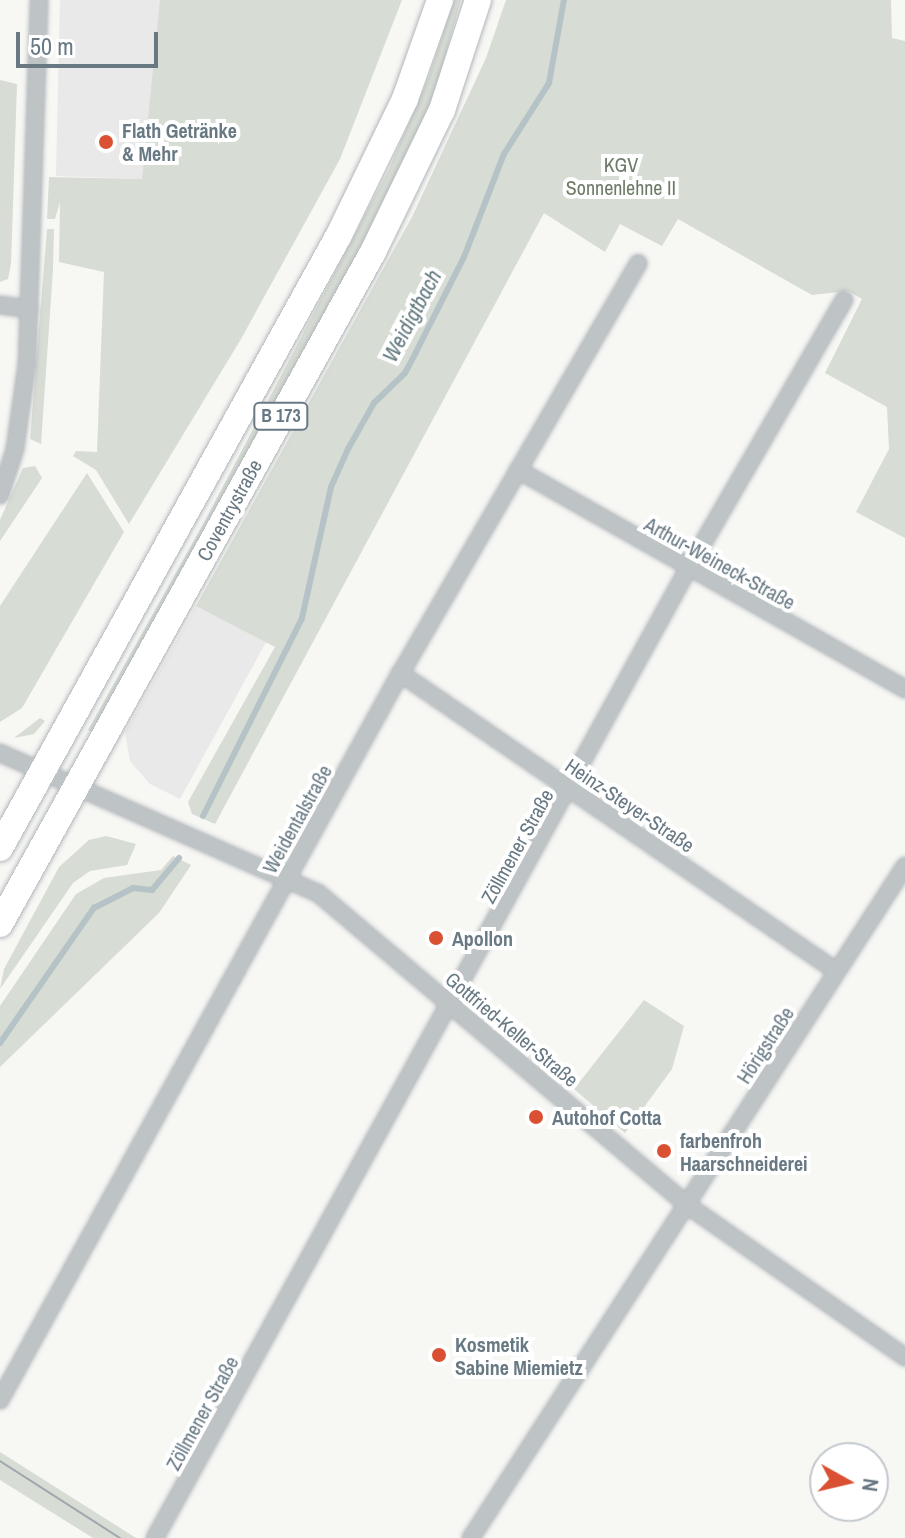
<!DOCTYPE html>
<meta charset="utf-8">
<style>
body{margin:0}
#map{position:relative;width:905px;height:1538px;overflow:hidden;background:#f7f7f4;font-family:"Archivo Narrow",sans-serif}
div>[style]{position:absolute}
.built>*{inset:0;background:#e8e9e8}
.green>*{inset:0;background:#d7dcd4}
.stream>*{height:6px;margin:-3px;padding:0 3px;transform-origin:3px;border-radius:3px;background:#b6c3c6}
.roads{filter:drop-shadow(0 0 2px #b2b7bb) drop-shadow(0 0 2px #b2b7bb)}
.minor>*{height:16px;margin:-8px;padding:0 8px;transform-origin:8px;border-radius:8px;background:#bec3c6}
.primary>*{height:26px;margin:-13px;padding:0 13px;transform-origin:13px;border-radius:13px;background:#fff}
.tram>*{height:2px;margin:-1px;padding:0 1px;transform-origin:1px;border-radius:1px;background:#a0a7ac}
.dots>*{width:22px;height:22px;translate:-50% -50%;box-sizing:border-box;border:4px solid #fff;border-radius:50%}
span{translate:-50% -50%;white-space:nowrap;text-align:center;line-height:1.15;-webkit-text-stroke:8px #fff;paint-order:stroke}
.shield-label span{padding:2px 6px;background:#fff;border:2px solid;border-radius:6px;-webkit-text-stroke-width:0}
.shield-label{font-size:18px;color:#687984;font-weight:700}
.poi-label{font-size:20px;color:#687984;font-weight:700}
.left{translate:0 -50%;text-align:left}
.park-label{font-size:20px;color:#6c7b66}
.street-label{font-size:20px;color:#687984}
.water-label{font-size:22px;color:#637a7f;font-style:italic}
.north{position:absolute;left:809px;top:1442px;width:80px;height:80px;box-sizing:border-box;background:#fff;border:2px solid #c3c9ce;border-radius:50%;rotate:98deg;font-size:22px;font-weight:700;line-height:32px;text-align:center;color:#687984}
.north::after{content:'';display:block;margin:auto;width:28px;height:36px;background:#d95032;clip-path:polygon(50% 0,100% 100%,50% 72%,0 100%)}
.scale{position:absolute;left:16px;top:32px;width:142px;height:36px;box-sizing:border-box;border:4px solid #687984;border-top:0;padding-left:10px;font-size:24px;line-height:28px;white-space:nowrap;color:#687984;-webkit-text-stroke:6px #fff;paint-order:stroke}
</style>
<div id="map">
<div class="built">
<div style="clip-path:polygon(60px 0,161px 0,143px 179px,56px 176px)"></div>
<div style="clip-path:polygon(196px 606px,266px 642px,180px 799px,150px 784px,130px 761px,125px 732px)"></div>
</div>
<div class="green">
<div style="clip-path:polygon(160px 0,402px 0,340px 159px,241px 339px,129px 524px,96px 470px,73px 456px,76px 451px,97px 452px,104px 272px,59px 262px,60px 202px,55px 219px,47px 219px,49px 177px,142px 179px)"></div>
<div style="clip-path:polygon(454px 0,461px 0,434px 96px,398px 182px,95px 734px,88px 730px,206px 519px,389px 169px,429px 76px)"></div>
<div style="clip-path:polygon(506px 0,891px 0,892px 38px,905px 41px,905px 538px,856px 512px,889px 449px,887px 407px,825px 373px,862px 299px,848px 291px,812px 295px,678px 219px,662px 246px,620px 224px,605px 252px,544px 213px,215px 824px,192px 814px,188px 802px,275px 647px,196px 606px,412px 217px,486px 58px)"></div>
<div style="clip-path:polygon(0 80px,17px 84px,11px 264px,8px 279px,0 282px)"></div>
<div style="clip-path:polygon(47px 229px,54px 229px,53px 269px,41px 444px,30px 439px)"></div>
<div style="clip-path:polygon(35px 466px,42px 478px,0 541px,0 520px,23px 468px)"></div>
<div style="clip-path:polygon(87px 473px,124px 532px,22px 708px,0 722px,0 606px)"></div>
<div style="clip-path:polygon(40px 718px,45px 721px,34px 734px,14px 738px)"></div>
<div style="clip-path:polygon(106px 836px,136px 844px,127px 865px,90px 871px,73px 883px,0 989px,4px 969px,59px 867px,89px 840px)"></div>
<div style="clip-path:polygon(173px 856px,191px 865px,159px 913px,0 1067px,0 1006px,76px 894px,104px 878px,161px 870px)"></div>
<div style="clip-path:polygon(644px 1000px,684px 1026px,672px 1069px,625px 1133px,574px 1089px)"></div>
<div style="clip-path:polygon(0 1452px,136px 1538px,93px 1538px,0 1480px)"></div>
</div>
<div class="stream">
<div style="left:203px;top:816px;width:221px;rotate:-63.4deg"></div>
<div style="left:302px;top:618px;width:134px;rotate:-77.5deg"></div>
<div style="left:331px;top:487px;width:42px;rotate:-65.9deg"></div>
<div style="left:348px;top:449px;width:53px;rotate:-60.5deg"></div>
<div style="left:374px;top:403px;width:43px;rotate:-44.1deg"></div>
<div style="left:405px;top:373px;width:24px;rotate:-62deg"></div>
<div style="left:416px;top:352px;width:106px;rotate:-63.2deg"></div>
<div style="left:464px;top:257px;width:110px;rotate:-68.8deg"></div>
<div style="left:504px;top:154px;width:84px;rotate:-57.6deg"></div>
<div style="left:549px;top:83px;width:84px;rotate:-79.8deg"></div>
<div style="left:0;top:1043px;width:165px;rotate:-55.2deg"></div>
<div style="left:94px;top:908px;width:44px;rotate:-27.1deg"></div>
<div style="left:133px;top:888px;width:19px;rotate:6deg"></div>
<div style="left:152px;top:890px;width:42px;rotate:-49.8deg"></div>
</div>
<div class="roads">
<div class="minor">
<div style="left:0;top:305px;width:30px;rotate:8deg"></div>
<div style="left:518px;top:470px;width:445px;rotate:29.5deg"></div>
<div style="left:0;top:495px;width:48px;rotate:-71.9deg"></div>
<div style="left:15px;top:449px;width:86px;rotate:-82deg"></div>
<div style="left:27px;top:364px;width:364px;rotate:-88.1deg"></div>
<div style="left:400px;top:673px;width:528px;rotate:34.35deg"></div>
<div style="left:0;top:753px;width:347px;rotate:23.8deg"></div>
<div style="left:318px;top:893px;width:483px;rotate:40.2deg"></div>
<div style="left:687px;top:1205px;width:266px;rotate:34.9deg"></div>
<div style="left:0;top:1400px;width:819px;rotate:-61.15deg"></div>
<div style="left:395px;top:683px;width:485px;rotate:-59.9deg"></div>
<div style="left:155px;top:1538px;width:1106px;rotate:-61.19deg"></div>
<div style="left:688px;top:569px;width:311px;rotate:-59.9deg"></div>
<div style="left:471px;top:1538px;width:800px;rotate:-57.14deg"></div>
</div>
<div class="primary">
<div style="left:0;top:848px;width:700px;rotate:-61.06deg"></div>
<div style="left:339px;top:235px;width:151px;rotate:-64.1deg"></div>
<div style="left:405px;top:99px;width:105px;rotate:-70.5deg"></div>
<div style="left:0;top:924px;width:769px;rotate:-60.97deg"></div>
<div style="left:373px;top:252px;width:158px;rotate:-64.1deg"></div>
<div style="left:442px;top:110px;width:116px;rotate:-71.9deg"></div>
</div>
</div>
<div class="tram">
<div style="left:0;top:1461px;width:143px;rotate:32.7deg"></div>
</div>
<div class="dots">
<div style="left:106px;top:142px;background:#d95032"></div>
<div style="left:436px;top:938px;background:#d95032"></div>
<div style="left:536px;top:1117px;background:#d95032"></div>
<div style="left:664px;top:1151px;background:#d95032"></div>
<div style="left:439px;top:1355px;background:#d95032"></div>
</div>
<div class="shield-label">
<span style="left:281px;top:416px">B 173</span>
</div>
<div class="poi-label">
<span class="left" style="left:122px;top:142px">Flath Getränke<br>&amp; Mehr</span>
<span class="left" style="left:452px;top:938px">Apollon</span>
<span class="left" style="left:552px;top:1117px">Autohof Cotta</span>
<span class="left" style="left:680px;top:1152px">farbenfroh<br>Haarschneiderei</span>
<span class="left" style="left:455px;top:1356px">Kosmetik<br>Sabine Miemietz</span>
</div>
<div class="park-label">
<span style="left:621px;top:176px">KGV<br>Sonnenlehne II</span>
</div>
<div class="street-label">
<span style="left:229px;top:510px;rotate:-61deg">Coventrystraße</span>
<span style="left:720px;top:563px;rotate:29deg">Arthur-Weineck-Straße</span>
<span style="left:630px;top:805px;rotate:34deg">Heinz-Steyer-Straße</span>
<span style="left:297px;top:819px;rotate:-61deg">Weidentalstraße</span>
<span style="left:517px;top:846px;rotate:-61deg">Zöllmener Straße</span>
<span style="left:512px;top:1029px;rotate:40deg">Gottfried-Keller-Straße</span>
<span style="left:765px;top:1045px;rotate:-57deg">Hörigstraße</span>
<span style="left:202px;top:1413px;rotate:-61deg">Zöllmener Straße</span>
</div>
<div class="water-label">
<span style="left:412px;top:316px;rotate:-62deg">Weidigtbach</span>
</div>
<div class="north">N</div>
<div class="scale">50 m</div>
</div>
